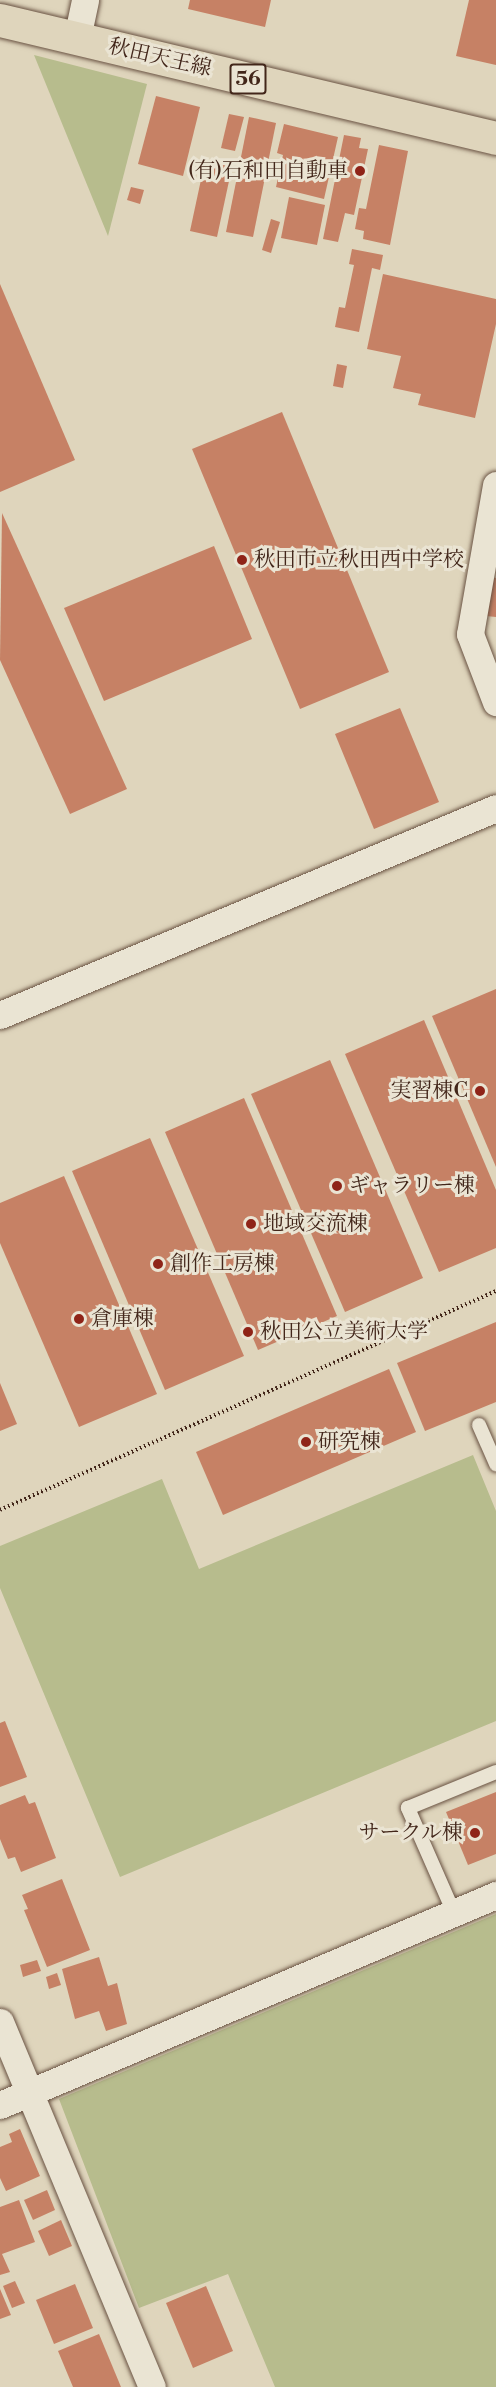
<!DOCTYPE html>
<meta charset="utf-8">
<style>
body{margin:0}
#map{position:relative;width:496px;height:2387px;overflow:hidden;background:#dfd5bc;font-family:"Libre Bodoni","Noto Serif JP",serif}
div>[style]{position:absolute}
.green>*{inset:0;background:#b7bc8d}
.building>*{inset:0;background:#c68165}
.path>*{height:4px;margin-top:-2px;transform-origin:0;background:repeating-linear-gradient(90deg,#42261a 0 1.5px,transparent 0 4.5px)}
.roads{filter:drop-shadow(0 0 2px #695242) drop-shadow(0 0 2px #695242)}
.lane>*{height:14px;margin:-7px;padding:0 7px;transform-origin:7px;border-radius:7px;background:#eae4d3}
.street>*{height:27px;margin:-13.5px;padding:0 13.5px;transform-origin:13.5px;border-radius:13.5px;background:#eae4d3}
.primary>*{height:33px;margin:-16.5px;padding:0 16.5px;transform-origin:16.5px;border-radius:16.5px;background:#dfd5bc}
.dots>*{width:16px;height:16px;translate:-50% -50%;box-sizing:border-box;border:3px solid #eae4d3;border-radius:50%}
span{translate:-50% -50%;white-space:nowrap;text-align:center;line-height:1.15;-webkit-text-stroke:6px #eae4d3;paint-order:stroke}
.shield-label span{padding:2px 4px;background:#eae4d3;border:2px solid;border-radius:4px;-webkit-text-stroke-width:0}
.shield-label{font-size:20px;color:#42261a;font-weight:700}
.street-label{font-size:21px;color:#42261a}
.poi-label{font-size:21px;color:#42261a}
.right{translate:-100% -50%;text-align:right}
.left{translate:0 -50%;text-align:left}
</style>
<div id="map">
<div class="green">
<div style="clip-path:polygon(34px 55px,147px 84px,108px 236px)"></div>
<div style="clip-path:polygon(473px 1455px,496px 1511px,496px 1721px,120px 1877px,0 1588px,0 1546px,162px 1479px,199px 1569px)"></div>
<div style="clip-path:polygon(496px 1914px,496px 2387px,275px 2387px,228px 2274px,139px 2308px,59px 2099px)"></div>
</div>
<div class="building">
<div style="clip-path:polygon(190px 0,271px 0,265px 27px,188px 9px)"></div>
<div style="clip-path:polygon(469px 0,496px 0,496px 65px,456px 56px)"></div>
<div style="clip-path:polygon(156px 96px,200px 107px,183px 176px,138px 164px)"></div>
<div style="clip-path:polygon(229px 114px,244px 117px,235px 151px,221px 148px)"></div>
<div style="clip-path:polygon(249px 117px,276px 123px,253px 237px,226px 232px)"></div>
<div style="clip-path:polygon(284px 124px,338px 137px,324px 199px,276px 187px,283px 155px,277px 153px)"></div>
<div style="clip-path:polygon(344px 135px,361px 138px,359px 148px,368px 149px,354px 215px,345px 213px,338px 242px,323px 239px)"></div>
<div style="clip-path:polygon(379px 145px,408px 151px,390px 245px,363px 239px,364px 231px,355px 229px,359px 208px,366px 209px)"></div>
<div style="clip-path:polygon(205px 161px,232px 167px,217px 237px,190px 231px)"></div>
<div style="clip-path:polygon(131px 187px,144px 190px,140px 204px,127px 200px)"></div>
<div style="clip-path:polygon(289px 197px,325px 205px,317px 245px,281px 238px)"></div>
<div style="clip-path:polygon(271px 219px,280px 222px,271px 253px,262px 250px)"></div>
<div style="clip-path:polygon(352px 249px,383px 255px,380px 270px,372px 268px,359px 332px,335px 327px,339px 307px,345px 308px,354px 265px,349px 264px)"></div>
<div style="clip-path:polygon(383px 274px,496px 299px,496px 324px,475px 418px,418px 405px,421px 394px,393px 388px,401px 356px,367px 349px)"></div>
<div style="clip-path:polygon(0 284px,75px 460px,0 492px)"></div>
<div style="clip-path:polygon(337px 364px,347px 366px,343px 388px,333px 386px)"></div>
<div style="clip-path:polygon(282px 412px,389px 672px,300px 709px,192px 449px)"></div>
<div style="clip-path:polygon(2px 513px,127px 789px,70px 814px,0 660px)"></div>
<div style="clip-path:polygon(214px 546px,252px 639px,104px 701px,64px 608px)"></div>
<div style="clip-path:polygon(491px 577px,496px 578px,496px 617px,486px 616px)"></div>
<div style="clip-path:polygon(400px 708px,439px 802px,374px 829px,335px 734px)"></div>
<div style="clip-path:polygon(496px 989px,496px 1167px,432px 1016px)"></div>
<div style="clip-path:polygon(424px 1020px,496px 1190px,496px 1248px,439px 1272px,345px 1054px)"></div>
<div style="clip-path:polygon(330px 1060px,423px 1278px,345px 1312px,251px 1094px)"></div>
<div style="clip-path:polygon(244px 1098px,337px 1316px,258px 1350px,165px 1132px)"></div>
<div style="clip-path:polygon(150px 1138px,244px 1356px,165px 1390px,72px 1171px)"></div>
<div style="clip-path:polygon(64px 1176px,157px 1394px,79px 1427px,0 1243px,0 1203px)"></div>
<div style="clip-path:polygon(496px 1322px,496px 1402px,425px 1431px,397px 1363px)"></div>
<div style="clip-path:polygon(389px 1369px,416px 1432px,223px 1515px,196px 1452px)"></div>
<div style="clip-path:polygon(0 1383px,17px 1424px,0 1431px)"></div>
<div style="clip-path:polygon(5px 1721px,27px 1777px,0 1787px,0 1723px)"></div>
<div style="clip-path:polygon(496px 1792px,496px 1854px,468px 1865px,446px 1812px)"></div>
<div style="clip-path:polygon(25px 1795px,29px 1804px,35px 1802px,56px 1858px,21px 1872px,15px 1857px,8px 1859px,0 1839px,0 1805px)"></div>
<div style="clip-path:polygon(62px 1879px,90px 1950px,47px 1967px,24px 1910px,28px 1909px,22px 1895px)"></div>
<div style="clip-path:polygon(99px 1957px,108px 1986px,117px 1983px,127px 2024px,106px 2031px,99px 2011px,75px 2019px,62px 1969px)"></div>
<div style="clip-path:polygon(37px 1960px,41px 1971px,23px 1977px,20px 1965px)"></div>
<div style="clip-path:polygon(57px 1973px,61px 1985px,49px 1989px,46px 1977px)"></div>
<div style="clip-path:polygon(20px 2129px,40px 2176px,6px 2191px,0 2178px,0 2147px,12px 2142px,9px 2134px)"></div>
<div style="clip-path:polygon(47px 2190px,55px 2210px,33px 2220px,24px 2200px)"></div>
<div style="clip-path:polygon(19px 2200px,35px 2242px,2px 2254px,10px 2272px,0 2275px,0 2207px)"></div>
<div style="clip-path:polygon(61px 2220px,72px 2246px,49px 2256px,38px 2231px)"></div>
<div style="clip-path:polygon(15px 2281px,25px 2303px,12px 2308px,3px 2286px)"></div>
<div style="clip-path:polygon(75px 2284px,93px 2328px,54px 2344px,36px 2300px)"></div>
<div style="clip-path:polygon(206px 2286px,233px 2351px,193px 2368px,166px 2303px)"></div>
<div style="clip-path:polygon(0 2289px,11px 2315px,0 2319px)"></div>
<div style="clip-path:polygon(99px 2334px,121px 2387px,73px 2387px,58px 2351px)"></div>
</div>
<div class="path">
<div style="left:0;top:1510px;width:542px;rotate:-23.82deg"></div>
</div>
<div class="roads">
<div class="lane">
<div style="left:479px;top:1425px;width:43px;rotate:66.4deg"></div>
<div style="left:454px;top:1913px;width:115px;rotate:-113.7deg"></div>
<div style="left:408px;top:1808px;width:95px;rotate:-22.2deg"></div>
</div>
<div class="street">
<div style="left:77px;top:38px;width:39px;rotate:-78deg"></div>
<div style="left:496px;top:485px;width:151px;rotate:99.9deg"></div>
<div style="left:470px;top:634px;width:73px;rotate:69.1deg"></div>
<div style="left:0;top:1015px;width:537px;rotate:-22.65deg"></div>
<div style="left:0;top:2022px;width:395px;rotate:67.4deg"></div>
<div style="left:0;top:2105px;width:539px;rotate:-22.95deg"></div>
</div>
<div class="primary">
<div style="left:0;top:20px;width:510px;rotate:13.38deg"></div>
</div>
</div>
<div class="dots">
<div style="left:360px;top:171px;background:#8f2418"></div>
<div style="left:242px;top:560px;background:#8f2418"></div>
<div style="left:480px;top:1091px;background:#8f2418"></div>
<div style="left:337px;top:1186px;background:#8f2418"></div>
<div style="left:251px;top:1224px;background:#8f2418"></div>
<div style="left:158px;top:1264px;background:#8f2418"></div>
<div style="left:79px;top:1319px;background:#8f2418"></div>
<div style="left:248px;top:1332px;background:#8f2418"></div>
<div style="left:306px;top:1442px;background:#8f2418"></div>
<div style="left:475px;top:1833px;background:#8f2418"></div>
</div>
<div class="shield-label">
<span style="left:248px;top:79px">56</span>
</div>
<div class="street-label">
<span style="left:160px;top:58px;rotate:13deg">秋田天王線</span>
</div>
<div class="poi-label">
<span class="right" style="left:348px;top:171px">(有)石和田自動車</span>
<span class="left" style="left:254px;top:560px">秋田市立秋田西中学校</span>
<span class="right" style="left:468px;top:1091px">実習棟C</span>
<span class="left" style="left:349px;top:1186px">ギャラリー棟</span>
<span class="left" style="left:263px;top:1224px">地域交流棟</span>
<span class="left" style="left:170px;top:1264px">創作工房棟</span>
<span class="left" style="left:91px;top:1319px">倉庫棟</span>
<span class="left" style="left:260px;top:1332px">秋田公立美術大学</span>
<span class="left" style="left:318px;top:1442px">研究棟</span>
<span class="right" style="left:463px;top:1833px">サークル棟</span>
</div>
</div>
